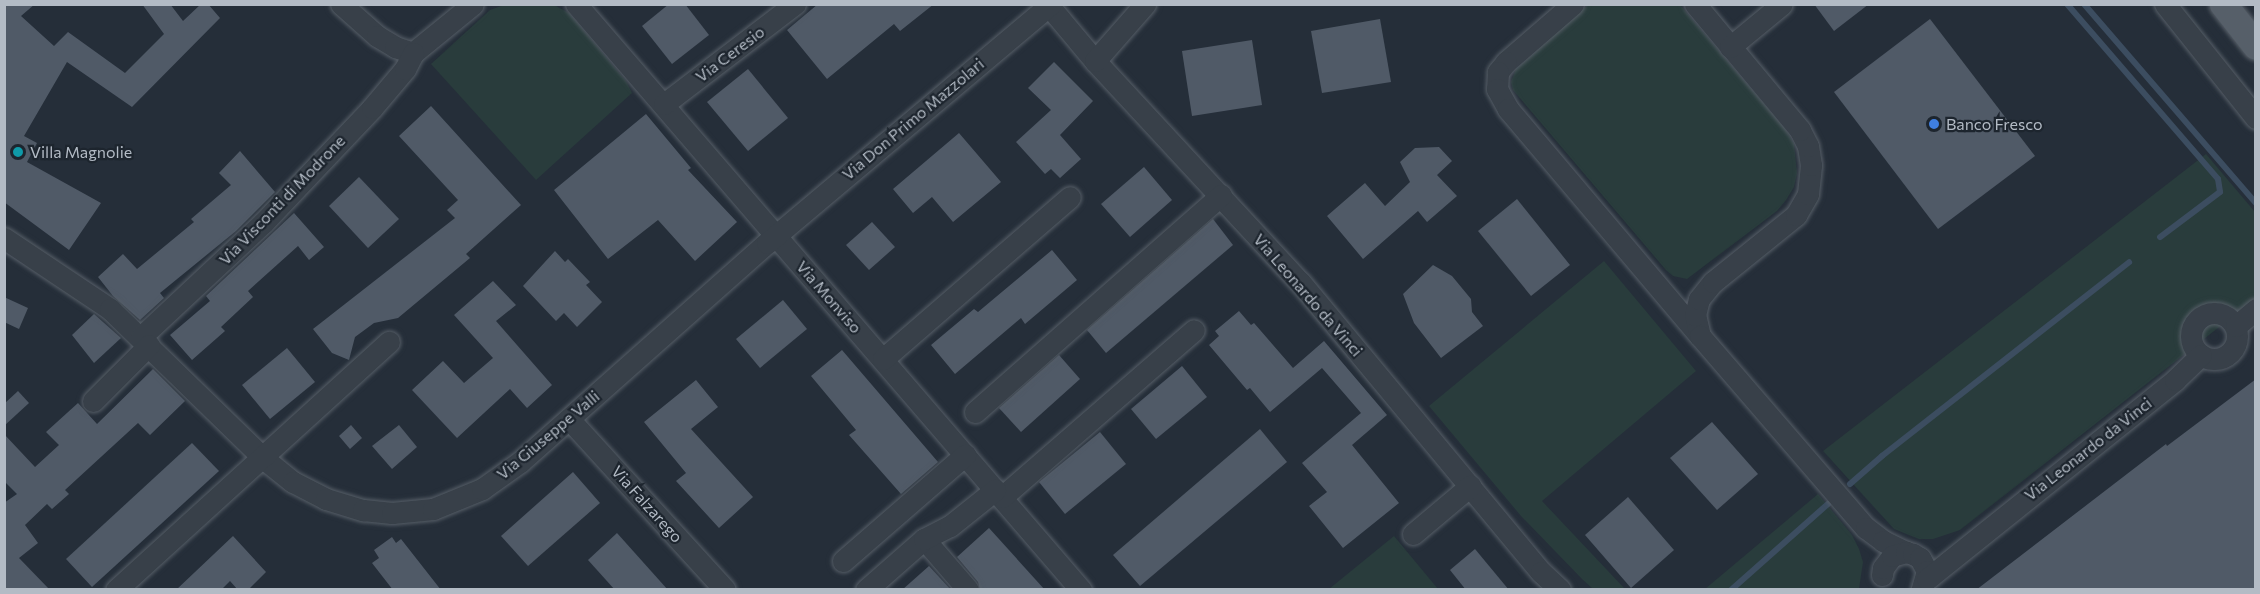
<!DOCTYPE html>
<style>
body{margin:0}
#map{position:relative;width:2260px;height:594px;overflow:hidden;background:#252e39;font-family:Commissioner,sans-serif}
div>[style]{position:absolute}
.green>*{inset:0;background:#293c3c}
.stream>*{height:6px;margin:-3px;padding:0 3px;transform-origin:3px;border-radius:3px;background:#3c4d60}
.building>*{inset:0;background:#505a67}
.roads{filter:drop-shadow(0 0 2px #565e67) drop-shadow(0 0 2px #565e67)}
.minor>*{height:21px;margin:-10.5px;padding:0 10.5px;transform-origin:10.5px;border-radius:10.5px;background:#384049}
.minor>.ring{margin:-10.5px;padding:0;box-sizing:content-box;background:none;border:21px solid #384049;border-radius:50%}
.major>*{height:27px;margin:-13.5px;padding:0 13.5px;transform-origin:13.5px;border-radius:13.5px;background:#565f69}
.dots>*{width:16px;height:16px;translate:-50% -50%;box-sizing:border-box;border:3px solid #1d252e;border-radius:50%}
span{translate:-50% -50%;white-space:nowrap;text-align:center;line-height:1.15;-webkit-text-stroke:4.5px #1d252e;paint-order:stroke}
.street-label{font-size:16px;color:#b3bbc5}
.poi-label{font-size:16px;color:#b3bbc5}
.left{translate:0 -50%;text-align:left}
.frame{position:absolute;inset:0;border:6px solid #b3bbc5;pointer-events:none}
</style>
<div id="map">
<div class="green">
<div style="clip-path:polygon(1589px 4px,1680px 5px,1786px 130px,1794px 144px,1797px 173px,1794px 187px,1786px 200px,1777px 211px,1687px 279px,1673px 276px,1666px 270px,1513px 90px,1511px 82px,1516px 69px)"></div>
<div style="clip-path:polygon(504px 5px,554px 5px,569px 13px,626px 81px,632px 93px,536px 180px,431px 64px,490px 10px)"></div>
<div style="clip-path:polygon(2206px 154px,2255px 212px,2255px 299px,1960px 530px,1933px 539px,1919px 539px,1894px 529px,1823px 451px)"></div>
<div style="clip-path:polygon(1604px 261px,1696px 371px,1542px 501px,1625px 589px,1593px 589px,1582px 579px,1521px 516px,1429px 406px)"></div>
<div style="clip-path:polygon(1818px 494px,1852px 535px,1859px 549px,1863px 562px,1859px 589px,1705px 589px)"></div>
<div style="clip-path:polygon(1394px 536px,1438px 589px,1329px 589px)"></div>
</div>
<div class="stream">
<div style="left:2067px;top:4px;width:231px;rotate:49.2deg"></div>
<div style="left:2218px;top:179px;width:13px;rotate:81deg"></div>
<div style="left:2220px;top:192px;width:75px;rotate:143.1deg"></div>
<div style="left:2084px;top:4px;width:263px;rotate:49.2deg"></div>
<div style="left:1850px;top:484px;width:43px;rotate:-41.2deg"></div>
<div style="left:1882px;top:456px;width:314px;rotate:-38.1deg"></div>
<div style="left:1731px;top:590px;width:130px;rotate:-41.6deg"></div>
</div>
<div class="building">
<div style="clip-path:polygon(4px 4px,35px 4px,21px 16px,54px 46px,68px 32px,125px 73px,164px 34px,142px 4px,170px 4px,183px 21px,201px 4px,208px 4px,220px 18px,132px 107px,67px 62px,24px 136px,37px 143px,27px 162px,101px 203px,69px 250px,4px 202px)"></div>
<div style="clip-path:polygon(669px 4px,685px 4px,709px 35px,672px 64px,642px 26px)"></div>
<div style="clip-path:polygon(818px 4px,934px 4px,900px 31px,894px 24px,827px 79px,787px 30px)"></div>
<div style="clip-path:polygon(1814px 4px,1869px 4px,1834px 31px)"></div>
<div style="clip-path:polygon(1380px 19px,1391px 82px,1322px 93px,1311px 31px)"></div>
<div style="clip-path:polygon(1930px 19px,2035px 156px,1938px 229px,1834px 92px)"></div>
<div style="clip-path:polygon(1252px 40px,1262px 105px,1192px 116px,1182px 51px)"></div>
<div style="clip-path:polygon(1054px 62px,1093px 101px,1060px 135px,1081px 159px,1060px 178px,1051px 169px,1045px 174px,1016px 142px,1051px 110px,1028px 88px)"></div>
<div style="clip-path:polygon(748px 69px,788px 118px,748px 151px,707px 102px)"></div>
<div style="clip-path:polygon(431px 106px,521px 205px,466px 254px,470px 258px,398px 318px,374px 323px,355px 337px,349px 360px,332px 353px,313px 329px,455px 218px,447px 210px,458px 200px,399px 136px)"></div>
<div style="clip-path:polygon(646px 114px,691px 168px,688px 170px,737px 222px,695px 261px,658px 220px,608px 259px,554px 190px)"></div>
<div style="clip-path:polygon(959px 133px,1001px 182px,953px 222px,932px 197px,913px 213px,893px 189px)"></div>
<div style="clip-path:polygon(1439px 147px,1452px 161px,1437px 175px,1457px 196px,1427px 222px,1418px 211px,1363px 259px,1327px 216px,1365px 183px,1385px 206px,1410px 182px,1400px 162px,1415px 148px)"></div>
<div style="clip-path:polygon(240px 151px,275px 192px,236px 231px,160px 293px,164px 298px,140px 320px,113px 296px,98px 277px,123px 254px,137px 269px,194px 222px,191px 219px,231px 185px,219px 173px)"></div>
<div style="clip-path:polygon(1144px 167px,1172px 200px,1130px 237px,1101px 204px)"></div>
<div style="clip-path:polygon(359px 177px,399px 219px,368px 248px,329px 206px)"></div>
<div style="clip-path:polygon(1517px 199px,1570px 265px,1531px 296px,1478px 231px)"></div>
<div style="clip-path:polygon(294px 213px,324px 247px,309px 260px,298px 246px,248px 291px,253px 297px,221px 327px,225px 331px,192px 360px,170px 335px,210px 301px,206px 296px)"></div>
<div style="clip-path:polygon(1213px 219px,1233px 245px,1106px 353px,1087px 330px)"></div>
<div style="clip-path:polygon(872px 222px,895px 247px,869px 270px,846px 245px)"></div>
<div style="clip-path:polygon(1052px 250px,1077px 280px,1025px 324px,1021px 318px,955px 374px,931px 345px,974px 309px,978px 312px)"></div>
<div style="clip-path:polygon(555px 251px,565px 262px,568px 259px,590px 282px,586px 285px,602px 302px,577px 327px,564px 313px,556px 321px,523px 286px)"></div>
<div style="clip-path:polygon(1433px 265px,1452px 276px,1471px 299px,1472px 312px,1483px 326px,1441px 358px,1414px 323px,1403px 294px)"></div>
<div style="clip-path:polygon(493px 281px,516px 305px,496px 321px,552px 385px,527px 408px,510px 389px,457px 438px,412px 390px,443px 361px,464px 383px,493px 358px,454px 315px)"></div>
<div style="clip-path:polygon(4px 297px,28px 308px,19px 329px,4px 322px)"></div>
<div style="clip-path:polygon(783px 300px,807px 329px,760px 368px,736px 339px)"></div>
<div style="clip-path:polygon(1239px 311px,1251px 325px,1254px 323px,1293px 368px,1324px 341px,1387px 415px,1352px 445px,1399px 503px,1343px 548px,1309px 506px,1327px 492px,1302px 463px,1361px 413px,1322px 368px,1270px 412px,1250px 388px,1247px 390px,1209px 345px,1219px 336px,1215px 331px)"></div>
<div style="clip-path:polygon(94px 314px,121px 338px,94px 363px,72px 335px)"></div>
<div style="clip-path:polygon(287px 348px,315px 382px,270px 419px,242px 385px)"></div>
<div style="clip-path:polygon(842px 350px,938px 462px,901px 494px,849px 435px,856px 430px,811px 376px)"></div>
<div style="clip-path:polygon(1059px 355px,1080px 379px,1021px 432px,999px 408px)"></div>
<div style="clip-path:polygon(1182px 366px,1207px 397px,1156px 439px,1131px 409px)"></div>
<div style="clip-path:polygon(153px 369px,185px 401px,150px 435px,138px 423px,65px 490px,69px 494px,52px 509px,47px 504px,25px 525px,38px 543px,19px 558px,50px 590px,4px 590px,4px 503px,17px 494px,4px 481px,4px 434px,35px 467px,59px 445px,46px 432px,78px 403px,97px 424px)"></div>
<div style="clip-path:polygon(2256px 379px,2256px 590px,1976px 590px,2166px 444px,2167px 446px)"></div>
<div style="clip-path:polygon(696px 380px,718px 407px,691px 429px,753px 497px,719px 528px,676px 481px,686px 473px,644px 422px)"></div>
<div style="clip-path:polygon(18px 391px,29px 403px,4px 426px,4px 404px)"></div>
<div style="clip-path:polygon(1712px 422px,1758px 474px,1717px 510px,1670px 458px)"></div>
<div style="clip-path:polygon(351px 425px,362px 438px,350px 449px,339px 436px)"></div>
<div style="clip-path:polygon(399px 425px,417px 447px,392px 469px,372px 446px)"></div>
<div style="clip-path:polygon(1260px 429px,1287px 462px,1140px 586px,1113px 555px)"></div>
<div style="clip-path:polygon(1100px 432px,1126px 464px,1065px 514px,1039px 482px)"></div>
<div style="clip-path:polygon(192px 443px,219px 471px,92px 587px,66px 559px)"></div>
<div style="clip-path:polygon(573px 472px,600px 503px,528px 566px,501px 536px)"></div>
<div style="clip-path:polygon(1628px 497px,1674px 550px,1631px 588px,1585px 535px)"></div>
<div style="clip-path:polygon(989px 528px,1045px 590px,980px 590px,978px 582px,957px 557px)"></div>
<div style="clip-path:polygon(617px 533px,668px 590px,615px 590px,588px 560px)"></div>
<div style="clip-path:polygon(233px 536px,266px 572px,248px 590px,238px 590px,230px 581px,221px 590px,176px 590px)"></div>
<div style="clip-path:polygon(392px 537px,396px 543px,401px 539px,441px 590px,393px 590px,372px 563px,379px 558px,374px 550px)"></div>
<div style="clip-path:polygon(1475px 549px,1509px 590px,1466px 590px,1450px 570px)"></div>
<div style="clip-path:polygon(929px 566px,951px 590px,902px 590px)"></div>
</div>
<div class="roads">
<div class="minor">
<div style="left:341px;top:4px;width:48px;rotate:41.6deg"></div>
<div style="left:377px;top:36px;width:21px;rotate:31deg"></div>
<div style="left:395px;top:47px;width:19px;rotate:18deg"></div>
<div style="left:413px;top:53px;width:77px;rotate:-39.2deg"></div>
<div style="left:576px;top:4px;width:774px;rotate:49.25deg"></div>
<div style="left:1573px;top:4px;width:89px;rotate:139.1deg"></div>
<div style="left:1506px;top:62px;width:13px;rotate:129deg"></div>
<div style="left:1498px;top:72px;width:17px;rotate:93deg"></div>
<div style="left:1497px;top:89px;width:23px;rotate:61deg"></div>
<div style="left:1508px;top:109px;width:297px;rotate:49.8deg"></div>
<div style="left:1700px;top:336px;width:22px;rotate:-103deg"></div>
<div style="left:1695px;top:315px;width:16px;rotate:-76deg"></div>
<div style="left:1699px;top:299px;width:22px;rotate:-51deg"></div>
<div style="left:1713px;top:282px;width:107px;rotate:-38.9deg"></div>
<div style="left:1796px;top:215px;width:24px;rotate:-60deg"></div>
<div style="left:1808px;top:194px;width:29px;rotate:-84deg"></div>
<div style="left:1811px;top:165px;width:19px;rotate:-99deg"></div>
<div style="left:1808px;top:146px;width:18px;rotate:-117deg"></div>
<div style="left:1800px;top:130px;width:164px;rotate:-129.8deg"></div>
<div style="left:2165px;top:4px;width:146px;rotate:51.4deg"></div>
<div style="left:1049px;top:6px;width:72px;rotate:50.1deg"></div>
<div style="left:1095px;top:61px;width:301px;rotate:47.2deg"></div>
<div style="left:1300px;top:282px;width:377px;rotate:50.3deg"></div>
<div style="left:1541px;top:572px;width:26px;rotate:43deg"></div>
<div style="left:1730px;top:47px;width:67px;rotate:-39.6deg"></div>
<div style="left:1095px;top:61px;width:76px;rotate:-48.7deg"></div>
<div style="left:664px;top:104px;width:165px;rotate:-37.4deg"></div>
<div style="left:4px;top:238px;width:128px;rotate:33.8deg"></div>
<div style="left:110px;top:309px;width:214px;rotate:44.2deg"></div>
<div style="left:263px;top:458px;width:38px;rotate:39deg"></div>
<div style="left:293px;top:482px;width:37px;rotate:27deg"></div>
<div style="left:326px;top:499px;width:39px;rotate:17deg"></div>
<div style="left:363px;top:510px;width:29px;rotate:6deg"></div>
<div style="left:392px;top:513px;width:41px;rotate:-5.6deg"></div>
<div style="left:433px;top:509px;width:53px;rotate:-22.2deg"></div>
<div style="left:482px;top:489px;width:47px;rotate:-35.4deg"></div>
<div style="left:520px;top:462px;width:330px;rotate:-41.6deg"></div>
<div style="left:767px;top:243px;width:371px;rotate:-40.1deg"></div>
<div class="ring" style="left:2191px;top:313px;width:25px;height:25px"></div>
<div style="left:2236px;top:326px;width:26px;rotate:-40deg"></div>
<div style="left:1700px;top:336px;width:254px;rotate:49.2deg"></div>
<div style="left:1866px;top:528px;width:21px;rotate:37deg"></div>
<div style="left:1883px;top:541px;width:25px;rotate:26deg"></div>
<div style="left:141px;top:337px;width:167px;rotate:-43.1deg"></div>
<div style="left:263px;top:223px;width:158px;rotate:-46.5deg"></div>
<div style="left:372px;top:108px;width:51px;rotate:-49.8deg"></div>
<div style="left:405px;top:69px;width:18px;rotate:-63deg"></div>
<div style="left:883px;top:359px;width:247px;rotate:-40.9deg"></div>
<div style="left:93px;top:401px;width:79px;rotate:-45deg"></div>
<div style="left:975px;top:412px;width:328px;rotate:-41.4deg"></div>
<div style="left:569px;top:419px;width:231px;rotate:47.6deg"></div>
<div style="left:1002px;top:497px;width:254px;rotate:-41deg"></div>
<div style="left:1413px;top:534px;width:75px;rotate:-40.1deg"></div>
<div style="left:924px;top:539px;width:67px;rotate:49.2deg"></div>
<div style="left:843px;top:561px;width:162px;rotate:-41deg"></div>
<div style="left:1882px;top:575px;width:7px;rotate:-82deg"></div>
<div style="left:1883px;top:568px;width:15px;rotate:-53deg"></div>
<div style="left:1892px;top:556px;width:15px;rotate:-16deg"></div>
<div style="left:1906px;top:552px;width:7px;rotate:16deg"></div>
<div style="left:1913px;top:554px;width:8px;rotate:30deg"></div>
<div style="left:1920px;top:558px;width:15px;rotate:62deg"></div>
<div style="left:1927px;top:571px;width:19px;rotate:106deg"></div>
<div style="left:1927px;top:579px;width:318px;rotate:-38.7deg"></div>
<div style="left:2175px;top:380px;width:36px;rotate:-44deg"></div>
<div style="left:116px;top:590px;width:369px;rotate:-42.3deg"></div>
<div style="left:866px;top:590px;width:77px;rotate:-41.3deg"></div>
<div style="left:924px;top:539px;width:29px;rotate:-27deg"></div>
<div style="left:950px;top:526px;width:58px;rotate:-38.7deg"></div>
</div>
<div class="major">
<div style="left:2223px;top:4px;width:53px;rotate:51.8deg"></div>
</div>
</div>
<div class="dots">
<div style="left:1934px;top:124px;background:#3f7fe0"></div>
<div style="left:18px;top:152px;background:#0f9aa8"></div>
</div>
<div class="street-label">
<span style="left:730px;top:54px;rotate:-37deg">Via Ceresio</span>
<span style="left:913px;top:119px;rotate:-40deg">Via Don Primo Mazzolari</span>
<span style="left:282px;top:200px;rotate:-46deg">Via Visconti di Modrone</span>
<span style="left:1308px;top:295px;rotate:49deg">Via Leonardo da Vinci</span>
<span style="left:829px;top:297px;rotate:49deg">Via Monviso</span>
<span style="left:548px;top:435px;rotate:-40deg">Via Giuseppe Valli</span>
<span style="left:2088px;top:449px;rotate:-38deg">Via Leonardo da Vinci</span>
<span style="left:647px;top:504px;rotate:48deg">Via Falzarego</span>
</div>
<div class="poi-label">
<span class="left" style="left:1946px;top:124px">Banco Fresco</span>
<span class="left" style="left:30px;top:152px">Villa Magnolie</span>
</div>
<div class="frame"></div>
</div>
